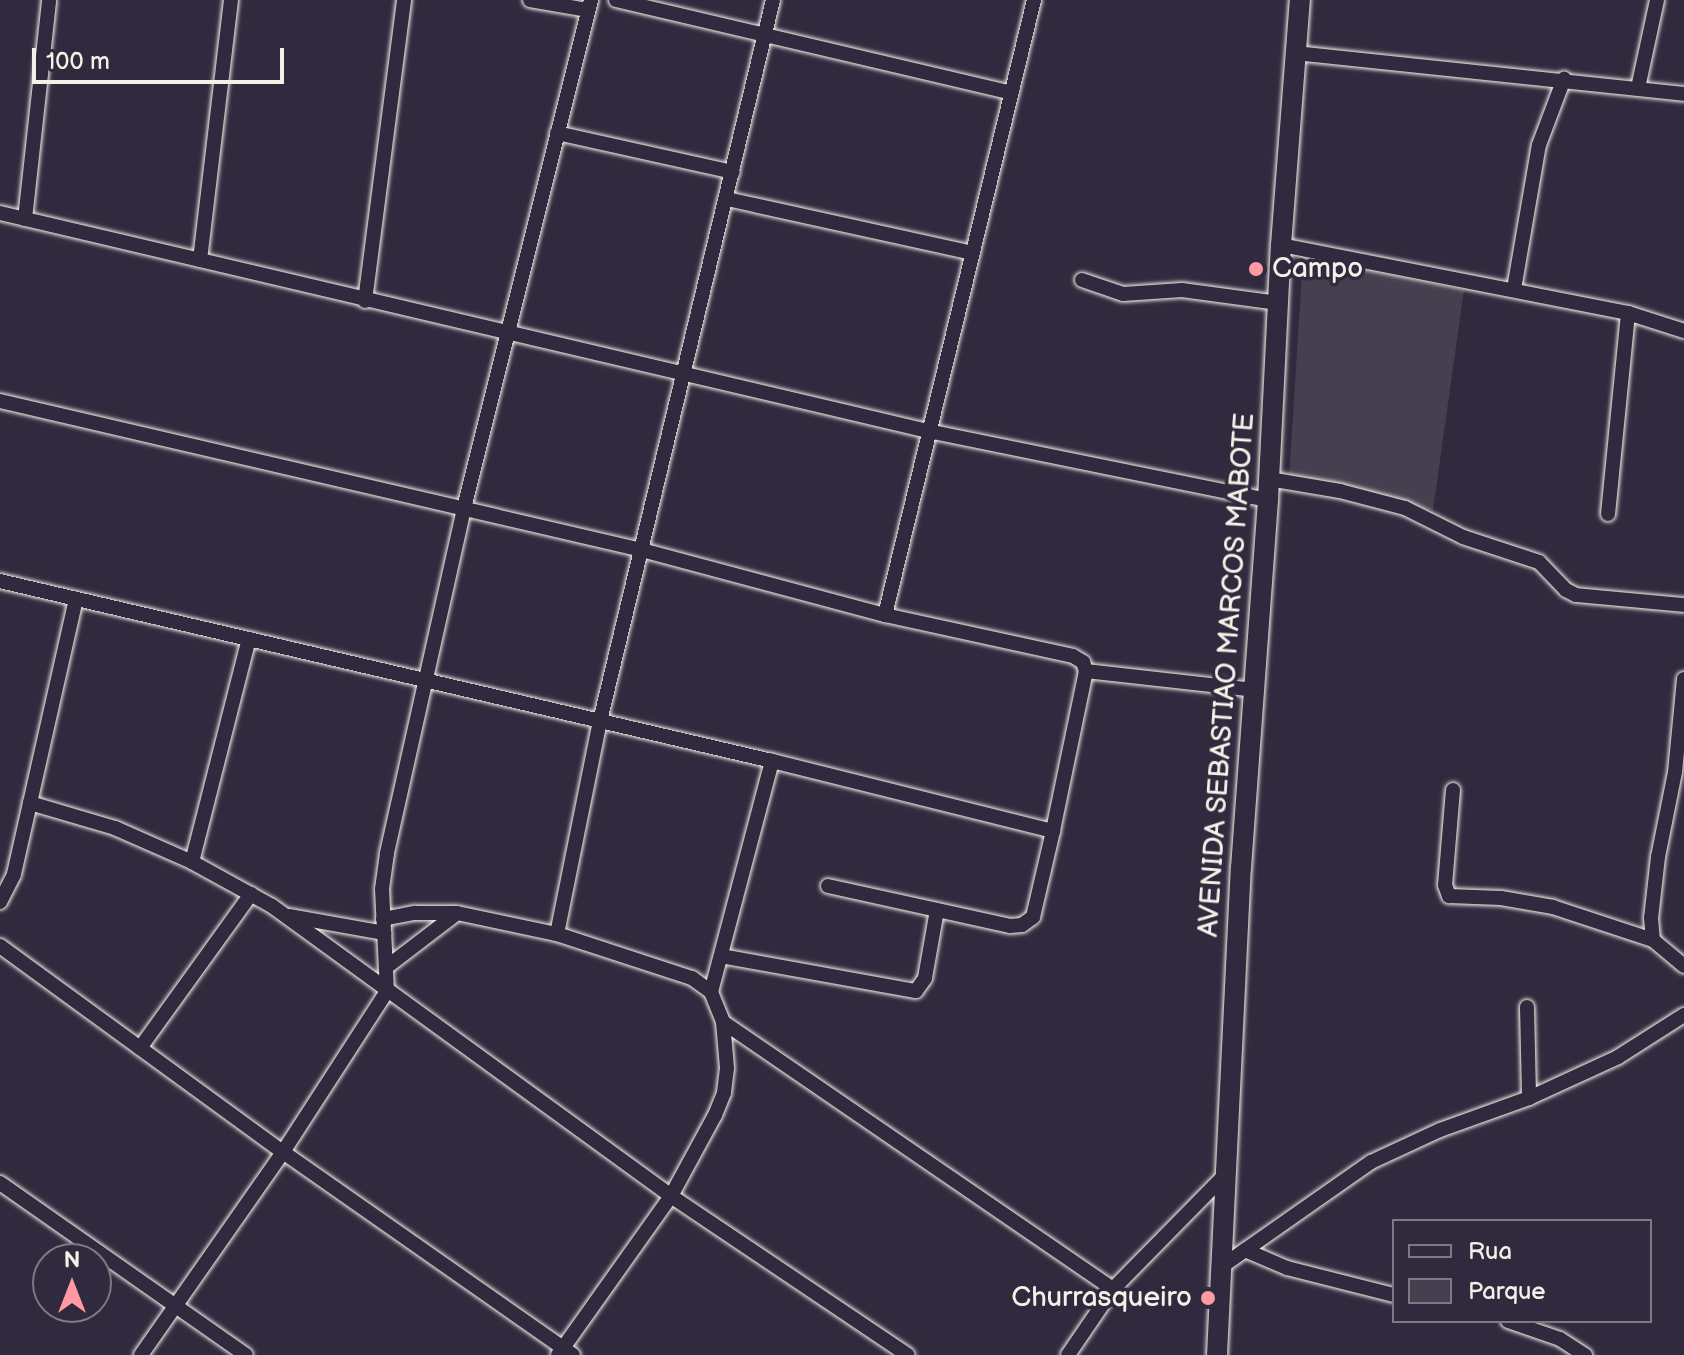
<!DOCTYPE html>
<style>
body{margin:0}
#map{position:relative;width:1684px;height:1355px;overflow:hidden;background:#2f2a3d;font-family:"Balsamiq Sans",sans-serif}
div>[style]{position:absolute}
.green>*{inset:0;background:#454050}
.roads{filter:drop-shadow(0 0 2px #f4f1e8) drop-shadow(0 0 2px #f4f1e8)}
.minor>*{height:14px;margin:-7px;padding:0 7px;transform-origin:7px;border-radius:7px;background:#2f2a3d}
.secondary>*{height:20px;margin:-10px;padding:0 10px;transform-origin:10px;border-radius:10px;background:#2f2a3d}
.dots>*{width:22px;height:22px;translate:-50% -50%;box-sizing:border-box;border:4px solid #2f2a3d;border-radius:50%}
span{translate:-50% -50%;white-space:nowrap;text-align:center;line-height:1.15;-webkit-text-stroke:7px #2f2a3d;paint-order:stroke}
.poi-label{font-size:28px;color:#f4f1e8}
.left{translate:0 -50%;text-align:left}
.right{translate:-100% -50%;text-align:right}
.street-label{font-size:28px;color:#f4f1e8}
.legend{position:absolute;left:1392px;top:1219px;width:260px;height:104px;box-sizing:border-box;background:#2f2a3d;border:2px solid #7e7a81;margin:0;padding:10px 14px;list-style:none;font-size:24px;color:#f4f1e8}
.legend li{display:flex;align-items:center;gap:16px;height:40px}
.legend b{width:40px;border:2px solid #7e7a81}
.north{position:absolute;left:32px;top:1243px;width:80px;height:80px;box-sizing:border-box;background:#2f2a3d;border:2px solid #7e7a81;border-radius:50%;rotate:0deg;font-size:22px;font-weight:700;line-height:32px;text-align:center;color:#f4f1e8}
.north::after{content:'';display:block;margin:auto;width:28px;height:36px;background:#ff9aa2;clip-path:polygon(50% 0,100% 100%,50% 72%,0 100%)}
.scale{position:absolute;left:32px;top:48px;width:252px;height:36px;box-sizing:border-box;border:4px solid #f4f1e8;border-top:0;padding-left:10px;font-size:24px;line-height:28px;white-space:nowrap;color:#f4f1e8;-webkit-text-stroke:6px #2f2a3d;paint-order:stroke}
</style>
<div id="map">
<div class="green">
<div style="clip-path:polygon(1303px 257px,1464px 290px,1433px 510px,1289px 479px)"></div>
</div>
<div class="roads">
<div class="minor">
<div style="left:530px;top:0;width:59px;rotate:9.8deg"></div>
<div style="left:616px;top:0;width:406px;rotate:13.2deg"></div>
<div style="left:1295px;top:53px;width:391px;rotate:6deg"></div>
<div style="left:1638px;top:88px;width:90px;rotate:-77.8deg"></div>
<div style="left:557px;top:133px;width:180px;rotate:12.5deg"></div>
<div style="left:727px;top:199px;width:251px;rotate:12.4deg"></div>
<div style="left:0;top:213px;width:953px;rotate:13.22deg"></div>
<div style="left:928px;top:431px;width:347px;rotate:11.5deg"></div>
<div style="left:25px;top:219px;width:220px;rotate:-83.7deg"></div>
<div style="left:1281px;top:245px;width:354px;rotate:11.1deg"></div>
<div style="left:1628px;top:313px;width:59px;rotate:17.8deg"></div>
<div style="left:200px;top:260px;width:262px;rotate:-83.2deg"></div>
<div style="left:1082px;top:280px;width:43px;rotate:18.9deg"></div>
<div style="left:1123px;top:294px;width:59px;rotate:-3.9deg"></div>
<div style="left:1182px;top:290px;width:97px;rotate:7.7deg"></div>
<div style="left:1514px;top:289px;width:146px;rotate:-80.2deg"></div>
<div style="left:1539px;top:145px;width:71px;rotate:-69.3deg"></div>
<div style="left:365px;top:301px;width:304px;rotate:-82.6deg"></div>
<div style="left:0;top:401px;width:659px;rotate:13.07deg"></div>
<div style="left:642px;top:550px;width:252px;rotate:15deg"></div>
<div style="left:885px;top:615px;width:192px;rotate:12.3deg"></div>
<div style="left:1073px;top:656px;width:12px;rotate:31deg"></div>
<div style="left:1083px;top:662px;width:9px;rotate:72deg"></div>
<div style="left:1086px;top:671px;width:163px;rotate:101.7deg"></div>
<div style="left:1053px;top:831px;width:290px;rotate:-166deg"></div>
<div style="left:772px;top:761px;width:793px;rotate:-166.88deg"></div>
<div style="left:1269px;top:479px;width:72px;rotate:9.6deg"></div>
<div style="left:1340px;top:491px;width:67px;rotate:14.7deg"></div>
<div style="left:1405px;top:508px;width:65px;rotate:26.6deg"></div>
<div style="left:1463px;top:537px;width:80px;rotate:18.2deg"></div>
<div style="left:1539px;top:562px;width:39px;rotate:46deg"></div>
<div style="left:1566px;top:590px;width:11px;rotate:27deg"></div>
<div style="left:1576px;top:595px;width:108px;rotate:5.3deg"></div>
<div style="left:1608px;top:514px;width:202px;rotate:-84.3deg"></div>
<div style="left:885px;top:615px;width:633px;rotate:-76.38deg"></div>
<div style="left:1086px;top:671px;width:171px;rotate:6.4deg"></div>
<div style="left:1684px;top:679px;width:93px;rotate:95.5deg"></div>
<div style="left:1675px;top:772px;width:87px;rotate:101.3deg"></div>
<div style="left:1658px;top:857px;width:61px;rotate:96.5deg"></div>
<div style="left:1651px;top:918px;width:22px;rotate:85deg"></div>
<div style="left:1653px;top:940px;width:40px;rotate:40deg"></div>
<div style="left:1453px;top:790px;width:95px;rotate:94.8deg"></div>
<div style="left:1445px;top:885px;width:12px;rotate:70deg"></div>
<div style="left:1449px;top:896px;width:52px;rotate:2.2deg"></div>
<div style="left:1501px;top:898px;width:53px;rotate:9.8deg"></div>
<div style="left:1553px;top:907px;width:105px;rotate:18.3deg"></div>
<div style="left:30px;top:803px;width:209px;rotate:-77.3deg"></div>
<div style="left:192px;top:862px;width:230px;rotate:-75.7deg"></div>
<div style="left:828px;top:886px;width:186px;rotate:12.4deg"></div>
<div style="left:1010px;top:926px;width:12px;rotate:-5deg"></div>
<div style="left:1022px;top:925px;width:14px;rotate:-36deg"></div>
<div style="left:1033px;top:917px;width:88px;rotate:-76.9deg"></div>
<div style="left:0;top:902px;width:31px;rotate:-63deg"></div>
<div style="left:14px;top:874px;width:73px;rotate:-77.3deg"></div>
<div style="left:30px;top:803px;width:89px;rotate:16.4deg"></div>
<div style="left:115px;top:828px;width:84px;rotate:23.8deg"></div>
<div style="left:192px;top:862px;width:91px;rotate:28.8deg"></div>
<div style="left:272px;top:906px;width:493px;rotate:36deg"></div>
<div style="left:671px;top:1196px;width:285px;rotate:33.9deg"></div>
<div style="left:289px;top:916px;width:97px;rotate:10.1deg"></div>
<div style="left:383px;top:919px;width:33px;rotate:-11deg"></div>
<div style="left:415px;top:913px;width:42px"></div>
<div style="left:457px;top:913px;width:102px;rotate:11.9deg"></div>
<div style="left:557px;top:934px;width:142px;rotate:18.1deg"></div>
<div style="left:692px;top:978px;width:24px;rotate:36deg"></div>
<div style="left:711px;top:992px;width:32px;rotate:68deg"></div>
<div style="left:723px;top:1022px;width:46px;rotate:85deg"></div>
<div style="left:727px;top:1068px;width:25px;rotate:97deg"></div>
<div style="left:724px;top:1093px;width:24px;rotate:112deg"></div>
<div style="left:715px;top:1115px;width:92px;rotate:118.5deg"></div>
<div style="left:671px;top:1196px;width:195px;rotate:125.4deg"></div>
<div style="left:557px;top:934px;width:217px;rotate:-78.6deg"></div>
<div style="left:600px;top:721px;width:741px;rotate:-76.51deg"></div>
<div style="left:0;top:946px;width:350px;rotate:36.1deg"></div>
<div style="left:283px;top:1152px;width:354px;rotate:35deg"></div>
<div style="left:721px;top:956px;width:198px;rotate:10.2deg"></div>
<div style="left:916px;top:991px;width:16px;rotate:-55deg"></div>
<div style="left:925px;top:978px;width:69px;rotate:-80deg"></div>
<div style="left:388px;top:966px;width:86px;rotate:-37.4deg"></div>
<div style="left:711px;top:992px;width:239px;rotate:-75.2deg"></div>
<div style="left:1527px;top:1007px;width:91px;rotate:88.7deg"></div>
<div style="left:723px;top:1022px;width:473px;rotate:34.4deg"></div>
<div style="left:140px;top:1048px;width:190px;rotate:-54.2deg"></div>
<div style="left:0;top:1183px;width:300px;rotate:35deg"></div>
<div style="left:1245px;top:1250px;width:46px;rotate:23.2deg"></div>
<div style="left:1287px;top:1268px;width:110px;rotate:14.2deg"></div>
<div style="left:1221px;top:1267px;width:183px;rotate:-35deg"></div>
<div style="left:1371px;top:1162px;width:76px;rotate:-24.9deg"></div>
<div style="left:1440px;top:1130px;width:95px;rotate:-19.8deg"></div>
<div style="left:1529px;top:1098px;width:98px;rotate:-24.7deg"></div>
<div style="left:1618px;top:1057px;width:78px;rotate:-32.5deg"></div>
<div style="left:1508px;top:1321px;width:55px;rotate:19.1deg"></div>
<div style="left:1560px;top:1339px;width:30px;rotate:33deg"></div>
<div style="left:141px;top:1355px;width:248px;rotate:-55deg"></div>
<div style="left:283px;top:1152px;width:192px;rotate:-57.1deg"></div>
<div style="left:387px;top:991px;width:102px;rotate:-92.8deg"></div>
<div style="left:382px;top:889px;width:36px;rotate:-82deg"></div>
<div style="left:387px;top:853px;width:353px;rotate:-77.4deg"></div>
<div style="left:464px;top:508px;width:524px;rotate:-75.96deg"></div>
<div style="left:1068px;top:1355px;width:80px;rotate:-55.7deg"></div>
<div style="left:1113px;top:1289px;width:157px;rotate:-45.5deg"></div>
</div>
<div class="secondary">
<div style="left:1217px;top:1355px;width:488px;rotate:-87.2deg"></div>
<div style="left:1241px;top:868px;width:369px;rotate:-85.8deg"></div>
<div style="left:1268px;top:500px;width:255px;rotate:-87.1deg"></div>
<div style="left:1281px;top:245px;width:246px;rotate:-85.6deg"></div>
</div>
</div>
<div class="dots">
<div style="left:1256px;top:269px;background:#ff9aa2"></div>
<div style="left:1208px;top:1298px;background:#ff9aa2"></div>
</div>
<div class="poi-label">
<span class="left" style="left:1272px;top:269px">Campo</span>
<span class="right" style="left:1192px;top:1298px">Churrasqueiro</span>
</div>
<div class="street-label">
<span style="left:1227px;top:675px;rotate:-86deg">AVENIDA SEBASTIAO MARCOS MABOTE</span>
</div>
<ul class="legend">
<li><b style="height:10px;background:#2f2a3d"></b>Rua</li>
<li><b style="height:22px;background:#454050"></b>Parque</li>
</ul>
<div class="north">N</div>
<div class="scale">100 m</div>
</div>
